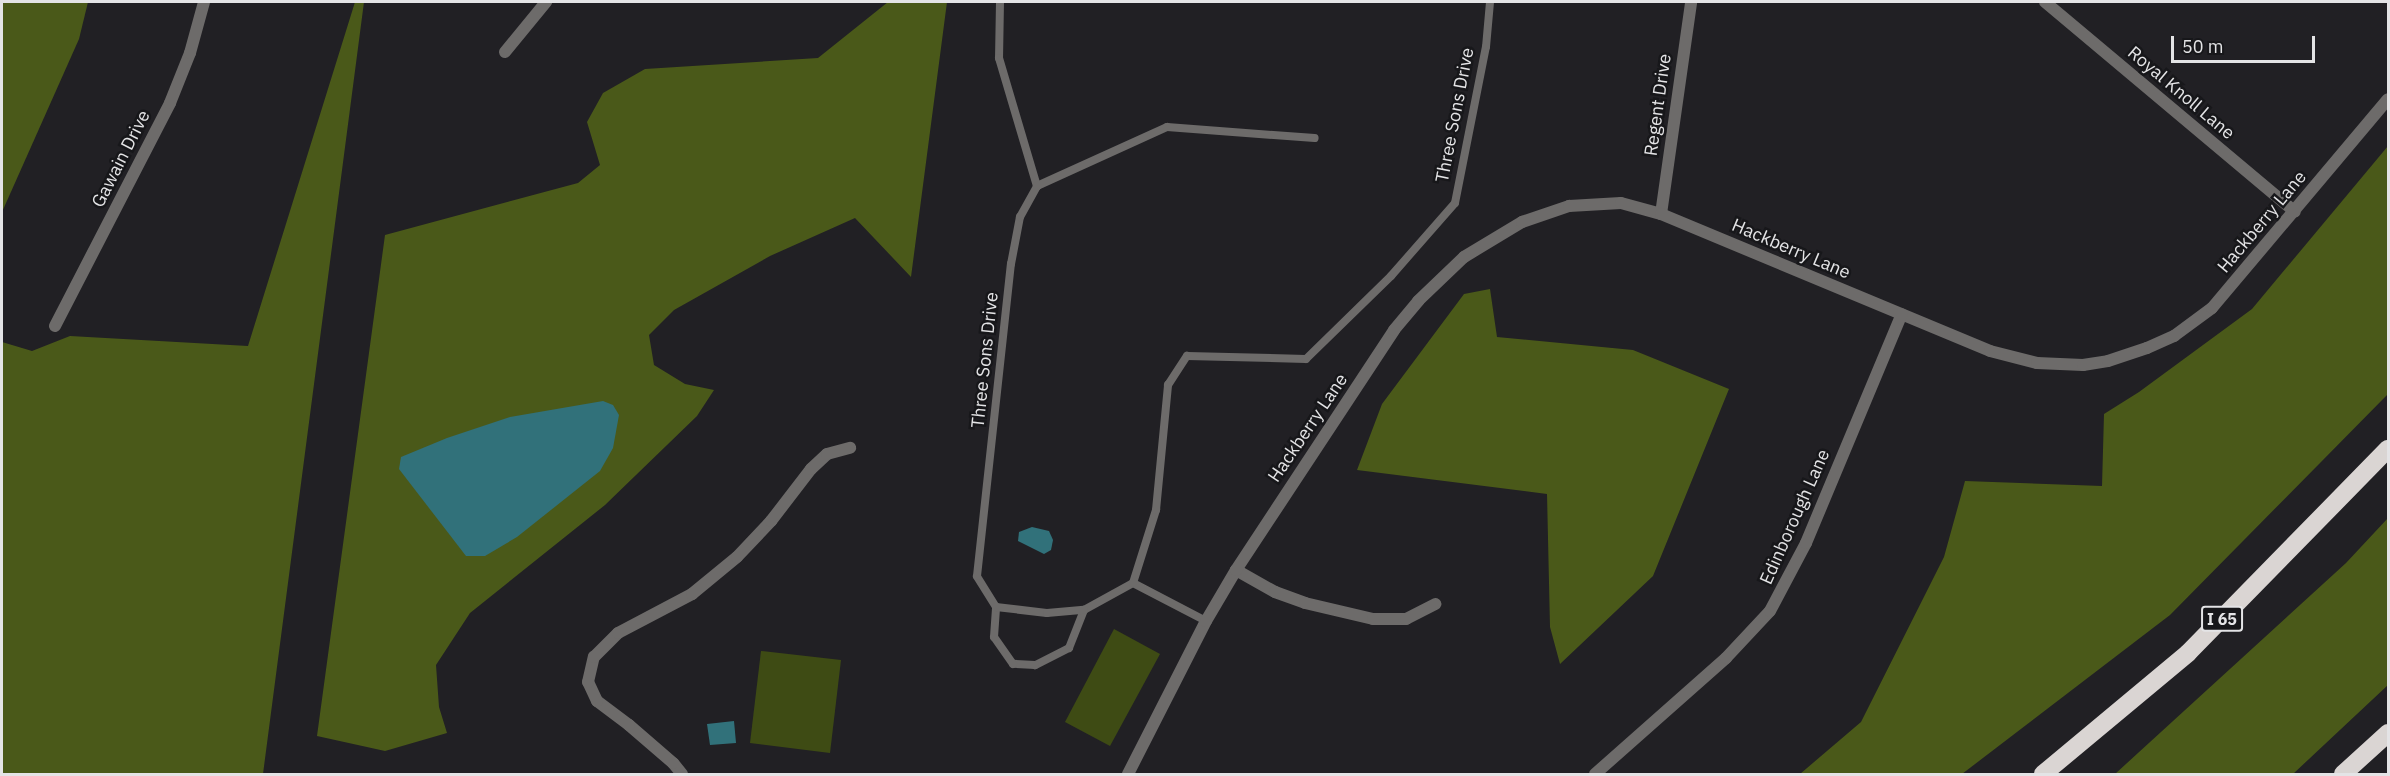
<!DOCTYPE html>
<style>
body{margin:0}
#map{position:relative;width:2390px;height:776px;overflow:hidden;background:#212024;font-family:"IBM Plex Sans",sans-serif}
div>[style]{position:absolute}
.green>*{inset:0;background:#3e4b14}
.forest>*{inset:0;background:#4a5919}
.water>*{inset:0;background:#31717a}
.service>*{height:8px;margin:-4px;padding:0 4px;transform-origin:4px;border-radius:4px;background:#6d6b6a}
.minor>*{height:12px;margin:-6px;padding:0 6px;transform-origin:6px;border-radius:6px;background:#6d6b6a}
.motorway>*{height:18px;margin:-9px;padding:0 9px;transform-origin:9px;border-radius:9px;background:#dad5d3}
span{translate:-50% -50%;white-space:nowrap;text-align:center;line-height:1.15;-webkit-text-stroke:5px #17171a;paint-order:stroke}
.shield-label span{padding:2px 4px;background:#17171a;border:2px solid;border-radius:4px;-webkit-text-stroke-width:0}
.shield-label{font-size:16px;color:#e4e4e6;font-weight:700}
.street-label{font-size:18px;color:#e4e4e6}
.frame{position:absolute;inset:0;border:3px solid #e4e4e6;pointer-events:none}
.scale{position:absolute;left:2171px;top:36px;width:144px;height:27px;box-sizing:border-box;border:3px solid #e4e4e6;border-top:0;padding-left:8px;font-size:18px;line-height:21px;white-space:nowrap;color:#e4e4e6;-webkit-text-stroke:4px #17171a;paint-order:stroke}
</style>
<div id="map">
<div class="green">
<div style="clip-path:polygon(1114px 629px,1160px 654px,1110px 746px,1065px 722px)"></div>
<div style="clip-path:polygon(761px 651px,841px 660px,830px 753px,750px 743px)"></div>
</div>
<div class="forest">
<div style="clip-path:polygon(2px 2px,88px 2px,79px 39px,2px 212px)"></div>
<div style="clip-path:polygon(355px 2px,364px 2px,263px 774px,2px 774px,2px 342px,32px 351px,70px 336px,248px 346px)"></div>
<div style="clip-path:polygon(888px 2px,947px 2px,911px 277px,855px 218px,770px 256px,674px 310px,649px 335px,654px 365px,685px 384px,714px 390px,697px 416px,605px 505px,470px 613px,436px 665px,439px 707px,447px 733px,385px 751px,317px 736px,385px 235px,578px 183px,600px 165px,587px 122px,603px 93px,645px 69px,818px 58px)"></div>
<div style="clip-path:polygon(2388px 146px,2388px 394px,2170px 615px,1962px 774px,1800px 774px,1861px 722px,1944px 557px,1965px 481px,2102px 486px,2104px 414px,2139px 392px,2252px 309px)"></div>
<div style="clip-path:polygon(1490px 289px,1497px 337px,1633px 350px,1729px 389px,1653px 576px,1560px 664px,1550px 627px,1547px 494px,1357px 470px,1382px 404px,1464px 294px)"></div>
<div style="clip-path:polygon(2388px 518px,2388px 685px,2293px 774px,2115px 774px,2346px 563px)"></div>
</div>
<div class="water">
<div style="clip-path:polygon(603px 401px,613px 405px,619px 415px,613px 448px,600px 471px,517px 537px,485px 556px,466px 556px,399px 469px,401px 457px,447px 438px,510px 417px)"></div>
<div style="clip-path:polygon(1032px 527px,1049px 531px,1053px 540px,1051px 550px,1044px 554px,1018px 541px,1019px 532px)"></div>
<div style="clip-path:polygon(734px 721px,736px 743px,710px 745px,707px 724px)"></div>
</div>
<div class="service">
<div style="left:1000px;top:2px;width:56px;rotate:91deg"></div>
<div style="left:999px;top:58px;width:134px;rotate:73.5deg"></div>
<div style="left:1133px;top:583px;width:56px;rotate:151.1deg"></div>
<div style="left:1084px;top:610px;width:41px;rotate:111.5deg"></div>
<div style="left:1069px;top:648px;width:38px;rotate:153deg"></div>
<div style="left:1035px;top:665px;width:22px;rotate:-177deg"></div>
<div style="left:1013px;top:664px;width:33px;rotate:-125deg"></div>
<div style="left:994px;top:637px;width:30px;rotate:-86deg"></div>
<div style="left:996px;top:607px;width:36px;rotate:-122deg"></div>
<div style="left:977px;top:576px;width:314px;rotate:-83.8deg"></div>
<div style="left:1011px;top:264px;width:48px;rotate:-79.2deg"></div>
<div style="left:1020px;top:217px;width:35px;rotate:-61deg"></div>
<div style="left:1037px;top:186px;width:143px;rotate:-24.4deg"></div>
<div style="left:1167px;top:127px;width:148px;rotate:4.3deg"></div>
<div style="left:996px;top:607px;width:51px;rotate:6.7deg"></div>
<div style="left:1047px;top:613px;width:37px;rotate:-5deg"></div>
<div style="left:1206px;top:621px;width:82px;rotate:-152.5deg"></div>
<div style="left:1133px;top:583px;width:77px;rotate:-72.5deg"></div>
<div style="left:1156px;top:510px;width:126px;rotate:-84.5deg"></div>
<div style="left:1168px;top:385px;width:35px;rotate:-57deg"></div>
<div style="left:1187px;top:356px;width:119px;rotate:1.4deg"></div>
<div style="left:1306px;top:359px;width:119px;rotate:-44.3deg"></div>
<div style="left:1391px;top:276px;width:97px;rotate:-48.8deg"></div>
<div style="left:1455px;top:203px;width:159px;rotate:-78.8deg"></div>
<div style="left:1486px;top:47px;width:45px;rotate:-84.9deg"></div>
</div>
<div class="minor">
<div style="left:2045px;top:2px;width:326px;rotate:40deg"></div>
<div style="left:505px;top:52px;width:65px;rotate:-50.6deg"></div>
<div style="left:1661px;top:214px;width:214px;rotate:-81.9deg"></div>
<div style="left:55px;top:326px;width:251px;rotate:-62.7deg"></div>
<div style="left:170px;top:103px;width:54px;rotate:-68.2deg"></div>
<div style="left:190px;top:53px;width:53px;rotate:-74.6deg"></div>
<div style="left:1236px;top:570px;width:45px;rotate:29.4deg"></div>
<div style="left:1275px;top:592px;width:32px;rotate:20deg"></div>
<div style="left:1305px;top:603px;width:70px;rotate:13.2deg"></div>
<div style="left:1373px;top:619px;width:33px"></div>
<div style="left:1406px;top:619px;width:33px;rotate:-27deg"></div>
<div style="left:682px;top:774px;width:14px;rotate:-129deg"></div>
<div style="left:673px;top:763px;width:58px;rotate:-139.2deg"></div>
<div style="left:629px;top:725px;width:40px;rotate:-143deg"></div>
<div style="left:597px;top:701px;width:21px;rotate:-115deg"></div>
<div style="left:588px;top:682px;width:26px;rotate:-77deg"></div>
<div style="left:594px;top:657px;width:34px;rotate:-45deg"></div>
<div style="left:618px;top:633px;width:84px;rotate:-27.8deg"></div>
<div style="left:692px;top:594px;width:58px;rotate:-39.4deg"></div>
<div style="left:737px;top:557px;width:50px;rotate:-46.6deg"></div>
<div style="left:771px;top:521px;width:66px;rotate:-52.4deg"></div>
<div style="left:811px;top:469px;width:22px;rotate:-43deg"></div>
<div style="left:827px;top:454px;width:24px;rotate:-15deg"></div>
<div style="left:1128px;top:774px;width:172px;rotate:-63deg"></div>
<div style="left:1206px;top:621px;width:59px;rotate:-59.5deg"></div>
<div style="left:1236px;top:570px;width:287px;rotate:-56.6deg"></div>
<div style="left:1394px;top:330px;width:38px;rotate:-50deg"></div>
<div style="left:1418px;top:301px;width:64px;rotate:-43.7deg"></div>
<div style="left:1464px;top:257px;width:68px;rotate:-31.1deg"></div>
<div style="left:1522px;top:222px;width:50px;rotate:-18.8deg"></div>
<div style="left:1569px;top:206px;width:52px;rotate:-3.3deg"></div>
<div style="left:1621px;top:203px;width:41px;rotate:15.4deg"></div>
<div style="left:1661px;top:214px;width:356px;rotate:22.6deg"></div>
<div style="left:1990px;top:351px;width:49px;rotate:14.3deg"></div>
<div style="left:2037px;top:363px;width:46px;rotate:2.5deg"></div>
<div style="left:2083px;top:365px;width:25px;rotate:-9deg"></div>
<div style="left:2108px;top:361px;width:41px;rotate:-18.4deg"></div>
<div style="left:2147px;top:348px;width:30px;rotate:-24deg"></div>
<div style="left:2174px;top:336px;width:47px;rotate:-36.4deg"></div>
<div style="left:2212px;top:308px;width:273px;rotate:-49.9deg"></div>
<div style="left:1595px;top:774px;width:175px;rotate:-41.5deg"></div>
<div style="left:1726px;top:658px;width:64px;rotate:-46.9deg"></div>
<div style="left:1770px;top:611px;width:77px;rotate:-62.1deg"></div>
<div style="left:1806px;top:543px;width:248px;rotate:-67.3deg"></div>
</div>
<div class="motorway">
<div style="left:2043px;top:774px;width:189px;rotate:-39.8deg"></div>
<div style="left:2188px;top:653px;width:286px;rotate:-45.6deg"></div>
<div style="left:2343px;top:774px;width:61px;rotate:-42.3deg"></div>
</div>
<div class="shield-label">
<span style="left:2222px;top:619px">I 65</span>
</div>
<div class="street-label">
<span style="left:2181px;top:93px;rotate:40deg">Royal Knoll Lane</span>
<span style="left:1658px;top:105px;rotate:-82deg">Regent Drive</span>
<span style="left:1455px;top:115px;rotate:-79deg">Three Sons Drive</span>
<span style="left:121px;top:159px;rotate:-63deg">Gawain Drive</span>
<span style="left:2262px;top:222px;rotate:-50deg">Hackberry Lane</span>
<span style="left:1791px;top:249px;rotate:23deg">Hackberry Lane</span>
<span style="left:985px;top:360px;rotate:-84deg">Three Sons Drive</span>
<span style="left:1308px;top:428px;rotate:-56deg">Hackberry Lane</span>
<span style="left:1795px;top:517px;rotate:-66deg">Edinborough Lane</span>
</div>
<div class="frame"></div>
<div class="scale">50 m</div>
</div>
